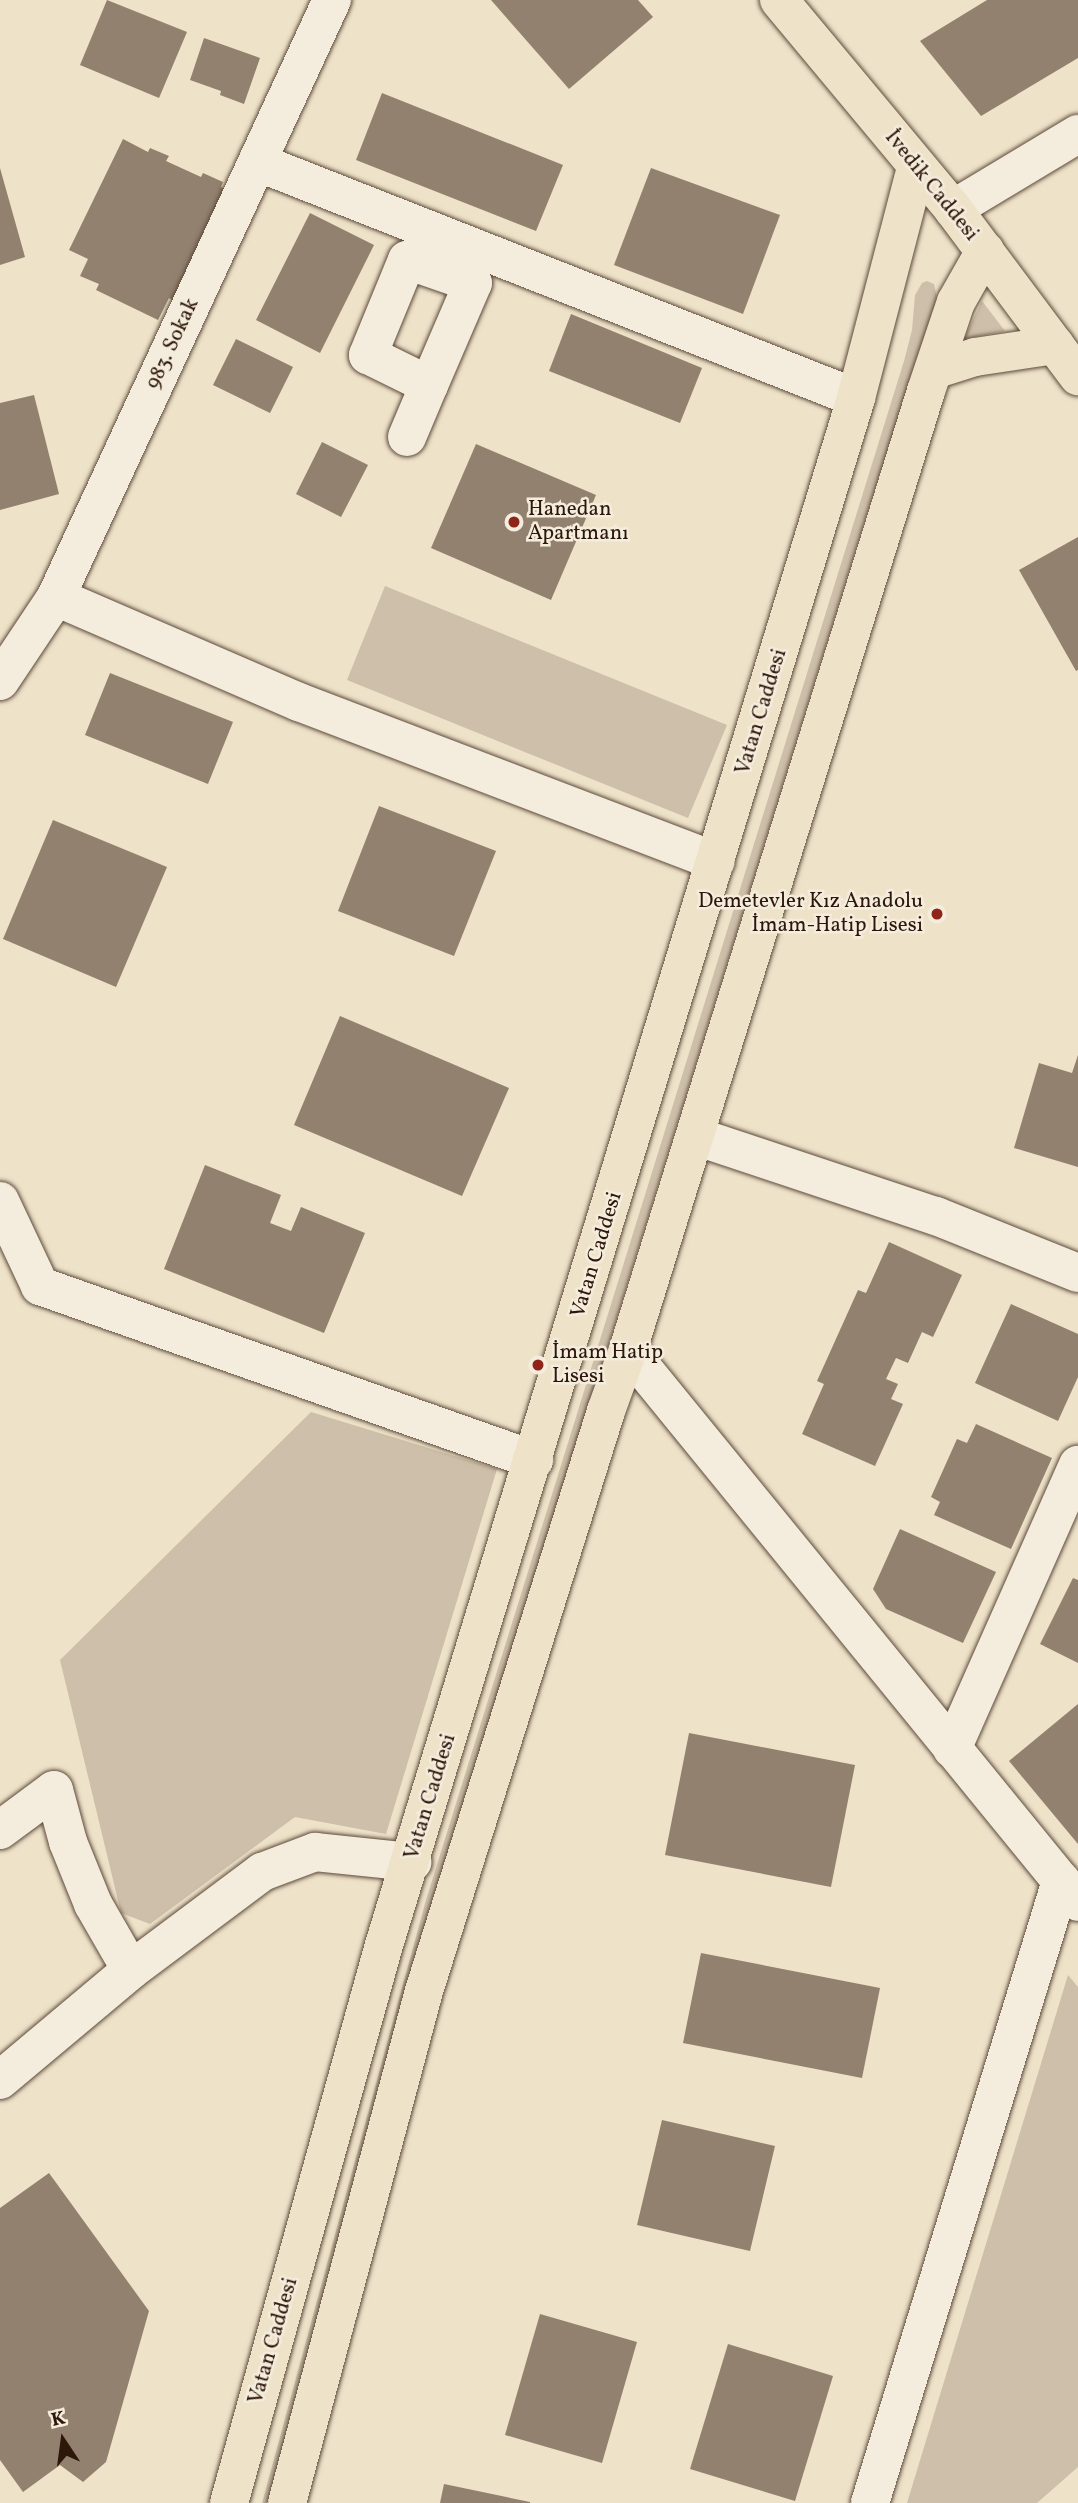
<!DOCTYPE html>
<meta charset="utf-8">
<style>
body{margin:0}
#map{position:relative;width:1078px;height:2503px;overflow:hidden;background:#eee2c9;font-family:Vollkorn,serif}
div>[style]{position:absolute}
.green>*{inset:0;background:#cdbfa9}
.building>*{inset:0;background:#91816e}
.roads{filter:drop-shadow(0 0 2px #5d4a3a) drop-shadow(0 0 2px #5d4a3a)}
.minor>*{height:38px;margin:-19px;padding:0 19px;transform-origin:19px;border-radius:19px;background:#f4ecdc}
.major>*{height:38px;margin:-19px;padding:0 19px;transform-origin:19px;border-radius:19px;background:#eee2c9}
.dots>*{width:19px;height:19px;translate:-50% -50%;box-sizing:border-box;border:4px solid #f4ecdc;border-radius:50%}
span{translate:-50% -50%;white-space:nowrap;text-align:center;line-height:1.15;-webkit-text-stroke:5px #f4ecdc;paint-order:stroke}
.street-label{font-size:21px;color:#2d170b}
.poi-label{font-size:21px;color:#2d170b}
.left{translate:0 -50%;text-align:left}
.right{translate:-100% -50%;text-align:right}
.north{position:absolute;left:28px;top:2405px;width:70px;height:70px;-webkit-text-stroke:5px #f4ecdc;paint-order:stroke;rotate:347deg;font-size:19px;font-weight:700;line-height:28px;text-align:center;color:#2d170b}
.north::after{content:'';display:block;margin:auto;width:24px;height:32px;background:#2d170b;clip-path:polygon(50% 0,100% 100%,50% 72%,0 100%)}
</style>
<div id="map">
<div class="green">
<div style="clip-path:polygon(927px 281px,934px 284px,937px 298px,865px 520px,583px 1427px,359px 2172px,268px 2503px,262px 2503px,426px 1900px,904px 361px,912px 330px,915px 295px,922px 283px)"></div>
<div style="clip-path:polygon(982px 301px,1005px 331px,964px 339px)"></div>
<div style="clip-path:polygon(385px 586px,727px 725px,688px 818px,347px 680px)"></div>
<div style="clip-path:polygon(311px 1412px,497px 1469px,386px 1834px,295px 1817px,150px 1924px,121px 1913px,60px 1660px)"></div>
<div style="clip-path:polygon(1068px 1975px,1078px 1987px,1078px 2467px,1037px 2503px,907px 2503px)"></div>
</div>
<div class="building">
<div style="clip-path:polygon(107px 0,187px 32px,159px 98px,80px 65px)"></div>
<div style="clip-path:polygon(491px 0,638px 0,653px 17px,569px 89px)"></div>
<div style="clip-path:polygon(987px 0,1078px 0,1078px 58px,981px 116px,920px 41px)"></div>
<div style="clip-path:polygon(204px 38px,260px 58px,244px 104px,220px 95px,221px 91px,190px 80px)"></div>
<div style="clip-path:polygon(382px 93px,563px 165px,536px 231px,356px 160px)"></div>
<div style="clip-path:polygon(123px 139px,148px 152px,150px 148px,169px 156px,166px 161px,201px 177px,203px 173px,223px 182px,221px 187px,236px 194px,182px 305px,169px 298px,158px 320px,96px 290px,99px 284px,80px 276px,88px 259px,69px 250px)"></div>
<div style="clip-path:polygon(0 168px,25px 257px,0 265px)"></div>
<div style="clip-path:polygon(651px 168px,780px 215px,743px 314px,614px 265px)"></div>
<div style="clip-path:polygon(310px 213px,374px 245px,320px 353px,256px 320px)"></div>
<div style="clip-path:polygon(571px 314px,702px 368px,680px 423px,549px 371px)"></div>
<div style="clip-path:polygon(236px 339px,293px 367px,270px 413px,213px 385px)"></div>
<div style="clip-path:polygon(34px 395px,59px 494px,0 510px,0 403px)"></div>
<div style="clip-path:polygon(322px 442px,368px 465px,341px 517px,296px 494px)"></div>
<div style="clip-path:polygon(476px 444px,596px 495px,551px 600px,431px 548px)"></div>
<div style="clip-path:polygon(1078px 537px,1078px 670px,1076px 671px,1019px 570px)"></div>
<div style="clip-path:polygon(110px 673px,233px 722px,208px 784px,85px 735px)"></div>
<div style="clip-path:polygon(379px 806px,496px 851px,454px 956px,338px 911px)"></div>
<div style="clip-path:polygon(53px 820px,167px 867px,116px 987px,3px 939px)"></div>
<div style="clip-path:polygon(340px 1016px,509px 1088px,462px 1196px,294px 1125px)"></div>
<div style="clip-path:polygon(1078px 1055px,1078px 1167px,1014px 1148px,1039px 1063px,1072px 1073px)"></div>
<div style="clip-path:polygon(205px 1165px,281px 1195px,270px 1223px,291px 1231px,301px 1207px,365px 1233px,324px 1333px,164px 1269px)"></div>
<div style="clip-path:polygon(889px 1242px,962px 1275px,933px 1337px,922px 1332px,908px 1363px,896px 1358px,886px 1379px,898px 1384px,891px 1399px,903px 1404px,875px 1466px,802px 1434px,824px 1384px,817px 1381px,858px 1290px,866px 1293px)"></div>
<div style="clip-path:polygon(1011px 1304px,1078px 1334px,1078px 1377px,1058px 1421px,975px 1383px)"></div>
<div style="clip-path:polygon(976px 1424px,1052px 1458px,1011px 1549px,934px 1515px,940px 1502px,931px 1497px,957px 1439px,967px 1443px)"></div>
<div style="clip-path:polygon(900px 1529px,996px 1572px,963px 1643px,886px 1609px,873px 1589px)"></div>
<div style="clip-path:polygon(1073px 1578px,1078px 1580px,1078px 1663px,1040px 1644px)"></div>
<div style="clip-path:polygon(1078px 1704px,1078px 1844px,1009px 1761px)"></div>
<div style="clip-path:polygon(689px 1733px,855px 1765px,831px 1887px,665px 1855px)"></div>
<div style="clip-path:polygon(701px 1953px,880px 1988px,862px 2078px,683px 2043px)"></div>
<div style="clip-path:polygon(662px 2120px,775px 2146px,750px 2251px,637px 2225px)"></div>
<div style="clip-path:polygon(49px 2173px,149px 2311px,106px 2462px,83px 2482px,60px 2465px,23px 2492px,0 2460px,0 2208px)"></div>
<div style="clip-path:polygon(540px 2314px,637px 2342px,602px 2463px,505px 2435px)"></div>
<div style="clip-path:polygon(728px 2344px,833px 2376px,795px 2501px,690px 2469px)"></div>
<div style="clip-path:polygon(444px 2484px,530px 2502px,530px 2503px,440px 2503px)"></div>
</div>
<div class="roads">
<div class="minor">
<div style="left:257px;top:162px;width:644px;rotate:21.5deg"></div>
<div style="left:953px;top:209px;width:146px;rotate:-31deg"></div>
<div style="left:407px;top:437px;width:56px;rotate:-67.1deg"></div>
<div style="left:429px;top:385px;width:111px;rotate:-66.7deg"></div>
<div style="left:473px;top:283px;width:70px;rotate:-160.8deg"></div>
<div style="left:407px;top:260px;width:103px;rotate:112.3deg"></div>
<div style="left:368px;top:355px;width:68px;rotate:26.2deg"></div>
<div style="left:56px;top:597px;width:265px;rotate:23.4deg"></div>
<div style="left:299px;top:702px;width:446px;rotate:20.9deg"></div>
<div style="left:0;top:681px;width:101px;rotate:-56.3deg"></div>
<div style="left:56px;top:597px;width:658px;rotate:-65.19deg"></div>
<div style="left:695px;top:1136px;width:254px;rotate:18.4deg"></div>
<div style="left:936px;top:1216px;width:153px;rotate:21.9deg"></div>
<div style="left:0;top:1201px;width:94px;rotate:64.8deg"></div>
<div style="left:40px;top:1286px;width:524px;rotate:19.4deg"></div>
<div style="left:628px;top:1350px;width:712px;rotate:50.81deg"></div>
<div style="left:952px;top:1749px;width:311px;rotate:-66.1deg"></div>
<div style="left:0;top:1830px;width:67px;rotate:-36.5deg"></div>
<div style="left:54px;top:1790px;width:54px;rotate:74.9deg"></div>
<div style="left:68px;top:1842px;width:67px;rotate:68deg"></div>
<div style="left:93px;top:1904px;width:76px;rotate:60.1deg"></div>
<div style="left:0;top:2080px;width:171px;rotate:-40deg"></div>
<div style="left:131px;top:1970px;width:164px;rotate:-36.8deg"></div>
<div style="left:262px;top:1872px;width:57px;rotate:-20.7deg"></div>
<div style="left:315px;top:1852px;width:98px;rotate:5.9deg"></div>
<div style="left:870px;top:2503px;width:651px;rotate:-72.93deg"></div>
</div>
<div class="major">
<div style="left:779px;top:0;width:272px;rotate:50.2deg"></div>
<div style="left:953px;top:209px;width:209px;rotate:53.2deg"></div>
<div style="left:934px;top:370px;width:43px;rotate:-17.6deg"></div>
<div style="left:975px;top:357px;width:81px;rotate:-8.5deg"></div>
<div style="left:229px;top:2503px;width:579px;rotate:-74.48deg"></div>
<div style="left:384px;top:1945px;width:1617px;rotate:-73.03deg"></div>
<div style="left:856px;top:398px;width:239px;rotate:-75.4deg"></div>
<div style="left:287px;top:2503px;width:530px;rotate:-75.02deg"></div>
<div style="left:424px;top:1991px;width:608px;rotate:-72.58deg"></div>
<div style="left:606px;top:1411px;width:65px;rotate:-70.2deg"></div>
<div style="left:628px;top:1350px;width:1004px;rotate:-72.74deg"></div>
<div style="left:926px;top:391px;width:94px;rotate:-71.4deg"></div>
<div style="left:956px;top:302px;width:59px;rotate:-60.4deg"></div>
</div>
</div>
<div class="dots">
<div style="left:514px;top:522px;background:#8f2418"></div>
<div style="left:937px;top:914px;background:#8f2418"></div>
<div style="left:538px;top:1365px;background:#8f2418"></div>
</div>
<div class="street-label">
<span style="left:931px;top:186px;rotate:51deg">İvedik Caddesi</span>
<span style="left:173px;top:344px;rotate:-65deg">983. Sokak</span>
<span style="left:762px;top:712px;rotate:-73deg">Vatan Caddesi</span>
<span style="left:597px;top:1255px;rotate:-73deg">Vatan Caddesi</span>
<span style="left:431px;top:1797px;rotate:-73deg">Vatan Caddesi</span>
<span style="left:274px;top:2341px;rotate:-74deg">Vatan Caddesi</span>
</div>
<div class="poi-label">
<span class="left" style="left:528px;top:522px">Hanedan<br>Apartmanı</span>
<span class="right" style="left:923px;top:914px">Demetevler Kız Anadolu<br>İmam-Hatip Lisesi</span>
<span class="left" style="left:552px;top:1365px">İmam Hatip<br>Lisesi</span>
</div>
<div class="north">K</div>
</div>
